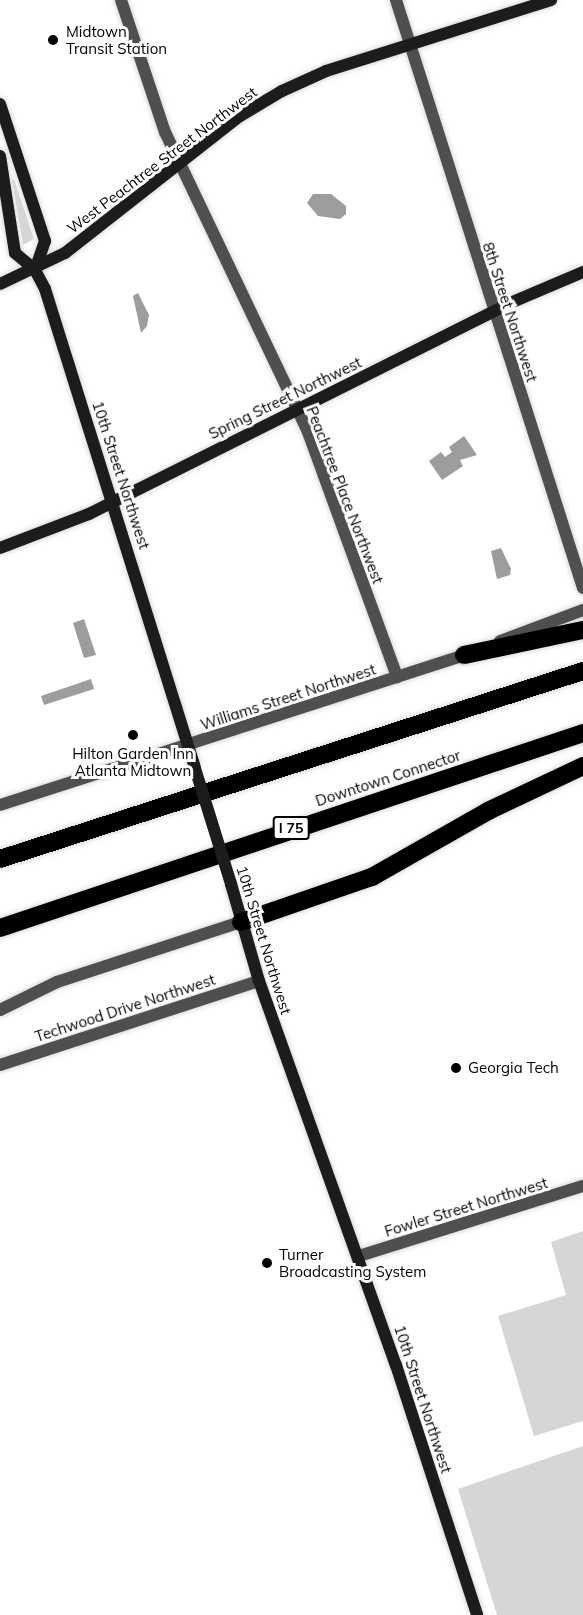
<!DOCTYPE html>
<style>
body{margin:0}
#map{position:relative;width:583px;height:1615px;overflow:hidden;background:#fff;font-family:Mulish,sans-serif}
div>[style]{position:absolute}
.green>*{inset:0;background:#d6d6d6}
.water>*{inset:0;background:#9d9d9d}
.roads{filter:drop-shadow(0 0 2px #dbdbdb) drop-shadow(0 0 2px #dbdbdb)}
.minor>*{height:12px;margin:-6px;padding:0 6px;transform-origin:6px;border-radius:6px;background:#4f4f4f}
.tertiary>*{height:12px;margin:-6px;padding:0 6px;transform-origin:6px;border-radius:6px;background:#4f4f4f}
.secondary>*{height:12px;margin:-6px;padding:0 6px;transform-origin:6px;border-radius:6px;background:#1c1c1c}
.motorway>*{height:18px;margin:-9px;padding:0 9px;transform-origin:9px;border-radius:9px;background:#000}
.secondary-bridge>*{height:12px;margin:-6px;padding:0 6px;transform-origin:6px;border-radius:6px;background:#1c1c1c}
.dots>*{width:16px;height:16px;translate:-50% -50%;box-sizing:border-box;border:3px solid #fff;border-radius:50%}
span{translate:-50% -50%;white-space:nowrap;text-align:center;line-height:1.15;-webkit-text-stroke:6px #fff;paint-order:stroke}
.shield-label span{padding:2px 4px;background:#fff;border:2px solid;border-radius:4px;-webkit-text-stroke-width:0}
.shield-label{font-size:14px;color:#000;font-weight:700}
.poi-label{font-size:15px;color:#000}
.left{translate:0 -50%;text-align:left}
.street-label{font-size:15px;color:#000}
</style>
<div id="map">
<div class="green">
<div style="clip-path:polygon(14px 179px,34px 239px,23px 245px,12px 180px)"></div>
<div style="clip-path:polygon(583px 1231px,583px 1421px,534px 1436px,498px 1316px,566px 1295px,551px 1242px)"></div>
<div style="clip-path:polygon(583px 1446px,583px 1615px,497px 1615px,458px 1489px)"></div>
</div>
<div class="water">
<div style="clip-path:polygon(313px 194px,331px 194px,346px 206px,346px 214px,340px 219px,318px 216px,307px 203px)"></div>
<div style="clip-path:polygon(138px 293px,149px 315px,147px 326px,141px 333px,133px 296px)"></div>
<div style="clip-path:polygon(464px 436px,477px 455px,460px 460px,463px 466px,442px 480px,429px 461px,441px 452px,445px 457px,452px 452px,449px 447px)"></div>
<div style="clip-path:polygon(501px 548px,511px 569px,510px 575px,497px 579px,491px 551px)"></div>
<div style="clip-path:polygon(84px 619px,96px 655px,84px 658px,73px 623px)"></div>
<div style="clip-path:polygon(91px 679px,94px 689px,44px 705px,41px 696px)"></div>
</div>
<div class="roads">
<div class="minor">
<div style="left:121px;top:0;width:139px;rotate:71.6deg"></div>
<div style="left:165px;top:132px;width:332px;rotate:64.5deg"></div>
<div style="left:308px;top:432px;width:261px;rotate:70deg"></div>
<div style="left:396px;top:0;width:617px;rotate:72.36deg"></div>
<div style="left:500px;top:641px;width:89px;rotate:-20.5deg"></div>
<div style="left:359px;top:1256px;width:235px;rotate:-17.4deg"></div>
</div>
<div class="tertiary">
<div style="left:0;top:805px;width:488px;rotate:-17.9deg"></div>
<div style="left:0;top:1010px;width:64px;rotate:-26.2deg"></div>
<div style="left:57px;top:982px;width:194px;rotate:-18.1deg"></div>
<div style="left:0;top:1065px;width:272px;rotate:-18deg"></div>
</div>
<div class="secondary">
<div style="left:0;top:104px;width:144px;rotate:71.8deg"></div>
<div style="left:45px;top:241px;width:31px;rotate:109deg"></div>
<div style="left:0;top:156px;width:98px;rotate:81.2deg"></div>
<div style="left:15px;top:253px;width:26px;rotate:40deg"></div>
<div style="left:35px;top:270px;width:21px;rotate:62deg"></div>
<div style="left:45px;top:289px;width:499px;rotate:72.6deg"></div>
<div style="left:0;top:284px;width:72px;rotate:-25.5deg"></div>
<div style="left:65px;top:253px;width:222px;rotate:-38.1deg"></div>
<div style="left:240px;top:116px;width:49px;rotate:-30.8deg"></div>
<div style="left:282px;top:91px;width:48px;rotate:-24.4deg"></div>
<div style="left:326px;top:71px;width:236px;rotate:-17.5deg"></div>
<div style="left:0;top:548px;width:95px;rotate:-20.9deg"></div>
<div style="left:89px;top:514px;width:469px;rotate:-26.6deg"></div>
<div style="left:508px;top:304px;width:82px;rotate:-23.1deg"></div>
<div style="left:231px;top:884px;width:101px;rotate:73.9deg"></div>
<div style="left:259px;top:981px;width:408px;rotate:70.4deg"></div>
<div style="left:396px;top:1365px;width:263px;rotate:72deg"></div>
</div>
<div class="motorway">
<div style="left:464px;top:655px;width:122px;rotate:-11.9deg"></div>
<div style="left:0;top:859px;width:613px;rotate:-17.87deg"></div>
<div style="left:241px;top:922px;width:139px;rotate:-19deg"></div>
<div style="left:372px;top:877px;width:133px;rotate:-29.6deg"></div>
<div style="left:488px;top:811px;width:105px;rotate:-25.3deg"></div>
<div style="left:0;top:928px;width:615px;rotate:-18.49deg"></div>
</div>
</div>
<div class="secondary-bridge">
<div style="left:194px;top:765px;width:125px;rotate:72.7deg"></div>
</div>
<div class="dots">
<div style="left:53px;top:40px;background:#000"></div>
<div style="left:133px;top:735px;background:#000"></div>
<div style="left:456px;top:1068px;background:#000"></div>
<div style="left:267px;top:1263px;background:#000"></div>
</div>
<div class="shield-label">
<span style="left:291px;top:828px">I 75</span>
</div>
<div class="poi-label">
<span class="left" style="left:66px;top:40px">Midtown<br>Transit Station</span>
<span style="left:133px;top:762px">Hilton Garden Inn<br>Atlanta Midtown</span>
<span class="left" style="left:468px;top:1068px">Georgia Tech</span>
<span class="left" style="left:279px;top:1263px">Turner<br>Broadcasting System</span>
</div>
<div class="street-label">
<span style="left:162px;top:160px;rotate:-37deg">West Peachtree Street Northwest</span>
<span style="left:510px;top:312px;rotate:72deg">8th Street Northwest</span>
<span style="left:285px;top:398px;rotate:-26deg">Spring Street Northwest</span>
<span style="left:121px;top:475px;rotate:72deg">10th Street Northwest</span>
<span style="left:345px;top:495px;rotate:69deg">Peachtree Place Northwest</span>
<span style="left:288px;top:697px;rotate:-18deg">Williams Street Northwest</span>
<span style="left:388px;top:778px;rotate:-18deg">Downtown Connector</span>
<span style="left:264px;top:940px;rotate:73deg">10th Street Northwest</span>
<span style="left:125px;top:1008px;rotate:-18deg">Techwood Drive Northwest</span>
<span style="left:466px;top:1207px;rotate:-17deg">Fowler Street Northwest</span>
<span style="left:423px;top:1399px;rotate:72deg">10th Street Northwest</span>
</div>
</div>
